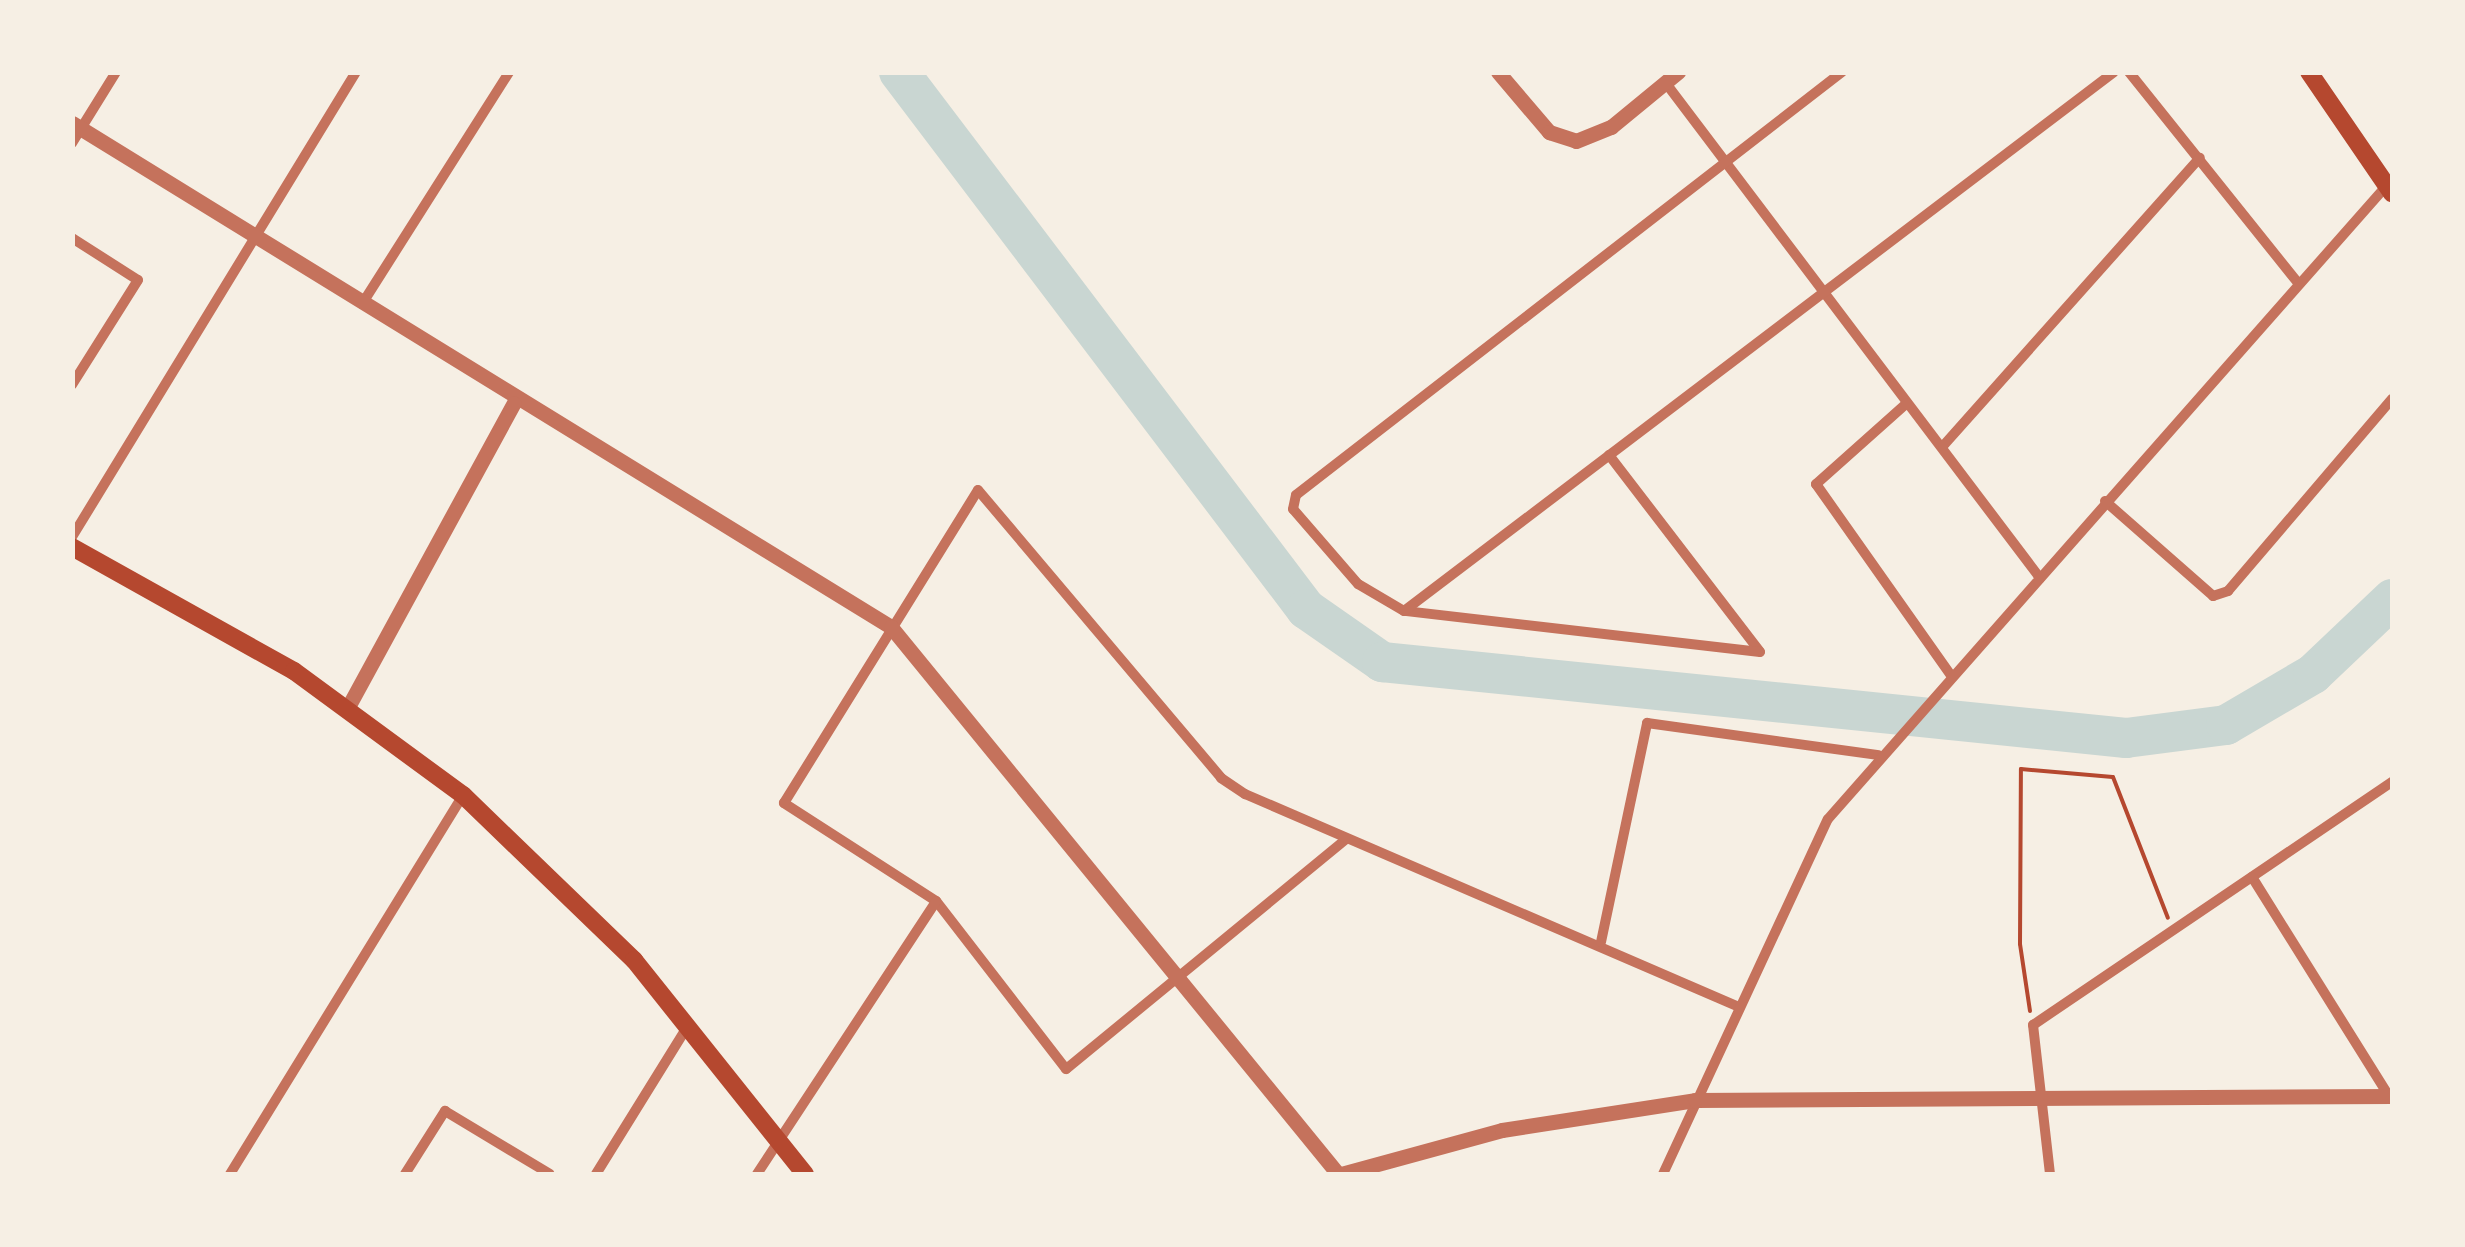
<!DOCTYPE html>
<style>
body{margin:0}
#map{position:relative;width:2465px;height:1247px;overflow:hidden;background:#f6efe4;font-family:Lato,sans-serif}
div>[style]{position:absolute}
.river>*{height:40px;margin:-20px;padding:0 20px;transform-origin:20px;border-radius:20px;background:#c9d6d2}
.path>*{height:4px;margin:-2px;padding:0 2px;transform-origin:2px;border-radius:2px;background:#b5482f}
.minor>*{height:10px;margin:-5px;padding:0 5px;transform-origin:5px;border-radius:5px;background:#c5725c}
.tertiary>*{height:15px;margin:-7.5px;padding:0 7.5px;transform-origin:7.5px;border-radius:7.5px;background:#c5725c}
.secondary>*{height:18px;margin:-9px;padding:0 9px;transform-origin:9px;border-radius:9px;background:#b5482f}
span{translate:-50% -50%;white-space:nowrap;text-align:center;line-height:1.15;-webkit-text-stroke:10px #f6efe4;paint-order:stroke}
.frame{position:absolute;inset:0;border:75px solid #f6efe4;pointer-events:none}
</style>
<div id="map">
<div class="river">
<div style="left:899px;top:72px;width:674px;rotate:52.84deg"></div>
<div style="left:1306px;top:609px;width:93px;rotate:34.9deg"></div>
<div style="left:1382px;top:662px;width:748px;rotate:5.83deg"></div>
<div style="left:2126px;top:738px;width:101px;rotate:-7.4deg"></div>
<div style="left:2226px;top:725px;width:101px;rotate:-30.4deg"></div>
<div style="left:2313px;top:674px;width:109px;rotate:-43.5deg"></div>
</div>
<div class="path">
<div style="left:2030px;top:1011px;width:68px;rotate:-98.5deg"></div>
<div style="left:2020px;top:944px;width:175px;rotate:-89.7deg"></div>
<div style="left:2021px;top:769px;width:92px;rotate:5deg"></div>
<div style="left:2113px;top:777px;width:151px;rotate:68.7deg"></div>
</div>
<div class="minor">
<div style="left:2129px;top:72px;width:270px;rotate:51.3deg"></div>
<div style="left:1665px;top:82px;width:622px;rotate:52.91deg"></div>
<div style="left:72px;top:143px;width:84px;rotate:-58.2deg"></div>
<div style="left:72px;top:238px;width:78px;rotate:32.5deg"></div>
<div style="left:138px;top:280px;width:124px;rotate:122.2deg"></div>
<div style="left:362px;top:304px;width:275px;rotate:-57.6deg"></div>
<div style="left:1907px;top:403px;width:122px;rotate:138.3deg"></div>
<div style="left:1816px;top:484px;width:236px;rotate:54.8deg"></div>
<div style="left:1943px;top:446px;width:386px;rotate:-48.3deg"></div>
<div style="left:1609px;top:455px;width:248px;rotate:52.5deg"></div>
<div style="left:1760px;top:652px;width:358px;rotate:-173.4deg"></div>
<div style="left:1404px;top:611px;width:53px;rotate:-149.6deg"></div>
<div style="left:1358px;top:584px;width:99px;rotate:-130.9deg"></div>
<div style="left:1293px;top:509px;width:14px;rotate:-78deg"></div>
<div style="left:1296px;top:495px;width:691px;rotate:-37.77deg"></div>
<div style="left:2105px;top:501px;width:144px;rotate:41.3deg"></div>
<div style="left:2213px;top:596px;width:16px;rotate:-18deg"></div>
<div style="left:2228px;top:591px;width:253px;rotate:-49.5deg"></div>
<div style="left:72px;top:537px;width:545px;rotate:-58.59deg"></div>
<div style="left:1404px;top:611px;width:891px;rotate:-37.2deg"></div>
<div style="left:1345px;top:840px;width:361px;rotate:140.6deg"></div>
<div style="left:1066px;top:1069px;width:212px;rotate:-127.7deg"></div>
<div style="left:936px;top:901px;width:181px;rotate:-147.2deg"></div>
<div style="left:784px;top:803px;width:368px;rotate:-58.2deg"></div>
<div style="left:978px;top:490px;width:377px;rotate:49.8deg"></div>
<div style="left:1221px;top:778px;width:29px;rotate:34deg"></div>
<div style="left:1245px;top:794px;width:538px;rotate:23.32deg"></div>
<div style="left:2252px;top:877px;width:257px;rotate:58deg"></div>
<div style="left:1601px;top:942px;width:224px;rotate:-78.1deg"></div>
<div style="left:1647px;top:723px;width:234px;rotate:7.9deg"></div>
<div style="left:230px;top:1174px;width:445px;rotate:-58.4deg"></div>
<div style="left:405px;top:1174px;width:75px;rotate:-57.6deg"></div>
<div style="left:445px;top:1111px;width:122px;rotate:31deg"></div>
<div style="left:596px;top:1174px;width:176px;rotate:-58.2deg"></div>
<div style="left:757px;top:1174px;width:326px;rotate:-56.7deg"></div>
<div style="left:1663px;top:1174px;width:391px;rotate:-65.1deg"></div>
<div style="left:1828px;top:819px;width:847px;rotate:-48.59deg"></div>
<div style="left:2050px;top:1174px;width:150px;rotate:-96.5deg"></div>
<div style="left:2033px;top:1025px;width:434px;rotate:-34.1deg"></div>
</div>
<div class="tertiary">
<div style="left:1498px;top:72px;width:79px;rotate:49.6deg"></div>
<div style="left:1549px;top:132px;width:28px;rotate:18deg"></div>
<div style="left:1576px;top:141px;width:38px;rotate:-22deg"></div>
<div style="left:1611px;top:127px;width:87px;rotate:-39.4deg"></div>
<div style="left:72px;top:123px;width:962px;rotate:31.61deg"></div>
<div style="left:891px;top:627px;width:706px;rotate:50.74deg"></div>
<div style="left:348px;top:707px;width:346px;rotate:-61.4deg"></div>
<div style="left:1341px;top:1174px;width:167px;rotate:-15.3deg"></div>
<div style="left:1502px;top:1130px;width:195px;rotate:-8.8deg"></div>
<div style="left:1695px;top:1100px;width:697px;rotate:-0.33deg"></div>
</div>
<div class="secondary">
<div style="left:2309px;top:72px;width:147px;rotate:55.6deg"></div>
<div style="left:72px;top:547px;width:254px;rotate:29.2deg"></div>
<div style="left:294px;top:671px;width:210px;rotate:36.3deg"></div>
<div style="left:463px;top:795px;width:238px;rotate:44deg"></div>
<div style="left:634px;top:960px;width:274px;rotate:51.4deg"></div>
</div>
<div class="frame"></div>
</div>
